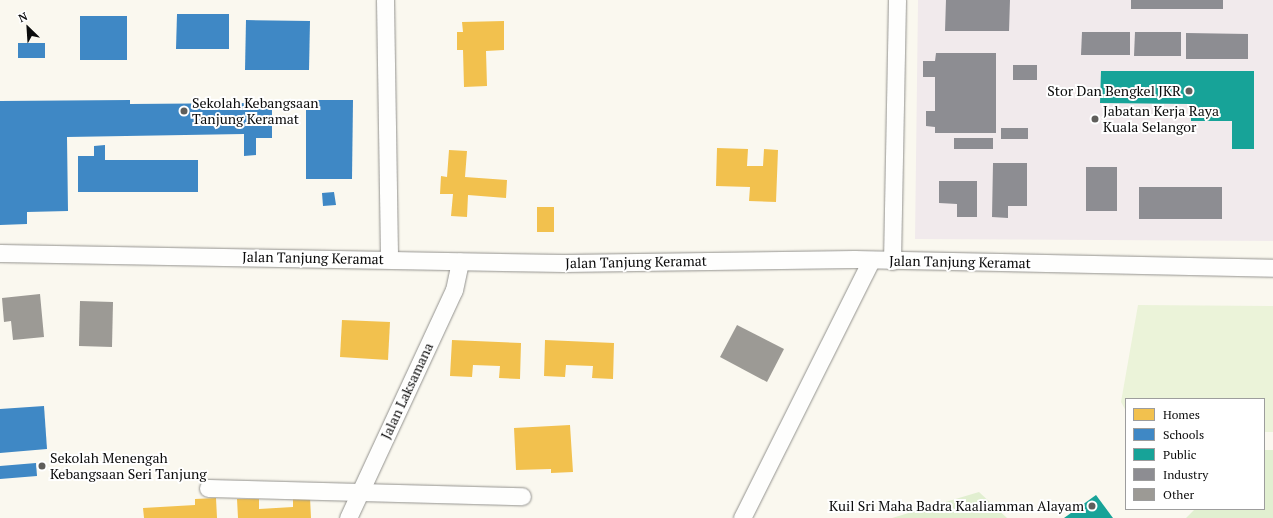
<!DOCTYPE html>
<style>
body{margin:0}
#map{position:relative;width:1273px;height:518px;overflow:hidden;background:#faf8ef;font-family:"PT Serif",serif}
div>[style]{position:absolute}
.industrial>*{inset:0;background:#f1eaec}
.green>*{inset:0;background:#e1efd0}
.pitch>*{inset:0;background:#ebf3d9}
.homes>*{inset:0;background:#f2c14e}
.schools>*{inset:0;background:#3f88c5}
.public>*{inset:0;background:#17a398}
.industry>*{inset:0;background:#8d8d92}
.building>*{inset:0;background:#9c9a95}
.roads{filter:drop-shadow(0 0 1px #93928e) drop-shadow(0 0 1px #93928e)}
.minor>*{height:17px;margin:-8.5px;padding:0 8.5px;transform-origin:8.5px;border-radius:8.5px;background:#fefefd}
.dots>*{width:11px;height:11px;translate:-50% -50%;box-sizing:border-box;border:2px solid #fff;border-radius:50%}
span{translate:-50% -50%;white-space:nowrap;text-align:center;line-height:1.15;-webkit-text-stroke:4px #fff;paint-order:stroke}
.poi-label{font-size:14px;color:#0b0b0b}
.right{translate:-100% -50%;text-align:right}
.left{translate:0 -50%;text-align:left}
.street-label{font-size:14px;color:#0b0b0b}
.legend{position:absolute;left:1125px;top:398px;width:140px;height:112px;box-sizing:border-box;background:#fff;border:1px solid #9d9d9d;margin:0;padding:5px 7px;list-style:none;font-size:12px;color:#0b0b0b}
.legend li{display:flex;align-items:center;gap:8px;height:20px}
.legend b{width:20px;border:1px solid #9d9d9d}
.north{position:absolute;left:8px;top:8px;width:40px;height:40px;-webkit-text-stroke:3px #fff;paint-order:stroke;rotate:335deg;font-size:11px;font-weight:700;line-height:16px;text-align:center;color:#0b0b0b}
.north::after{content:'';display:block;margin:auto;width:14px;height:18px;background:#0b0b0b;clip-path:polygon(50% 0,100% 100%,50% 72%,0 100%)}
</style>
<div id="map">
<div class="industrial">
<div style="clip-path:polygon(918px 0,1273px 0,1273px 241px,915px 239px)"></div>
</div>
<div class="green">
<div style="clip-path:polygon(1264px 450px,1273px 450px,1273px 518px,1186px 518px,1195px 509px,1264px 509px)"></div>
<div style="clip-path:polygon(979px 492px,1007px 518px,892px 518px)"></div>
</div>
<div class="pitch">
<div style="clip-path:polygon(1138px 305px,1273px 306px,1273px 432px,1264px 432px,1264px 399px,1126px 399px,1126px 411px,1121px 402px)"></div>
</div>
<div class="homes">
<div style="clip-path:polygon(504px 21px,504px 50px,486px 51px,487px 86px,464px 87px,463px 50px,457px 50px,457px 32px,463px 32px,462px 22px)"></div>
<div style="clip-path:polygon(717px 148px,748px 149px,747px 166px,763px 166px,764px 149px,778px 150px,776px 202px,749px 201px,750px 187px,716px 186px)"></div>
<div style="clip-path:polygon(449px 150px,467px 151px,465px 177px,507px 180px,506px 198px,468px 195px,467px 217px,451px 216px,453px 194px,440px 194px,441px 176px,447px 177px)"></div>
<div style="clip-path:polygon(537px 207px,554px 207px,554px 232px,537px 232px)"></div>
<div style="clip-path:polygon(342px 320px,390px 322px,388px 360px,340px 357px)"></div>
<div style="clip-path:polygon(452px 340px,521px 343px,520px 379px,499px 378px,500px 366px,473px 365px,472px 377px,450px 376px)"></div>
<div style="clip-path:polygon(545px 340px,614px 343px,613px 379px,592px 378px,593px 366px,566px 365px,565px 377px,544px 376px)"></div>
<div style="clip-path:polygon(570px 425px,573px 472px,551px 473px,551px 469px,516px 470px,514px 428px)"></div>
<div style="clip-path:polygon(310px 497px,311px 518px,238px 518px,237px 499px,259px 499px,259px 509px,293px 507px,293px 498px)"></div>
<div style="clip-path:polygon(216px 498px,217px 518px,144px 518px,143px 508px,195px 505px,195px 499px)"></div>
</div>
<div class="schools">
<div style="clip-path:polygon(177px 14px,229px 14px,229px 49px,176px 49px)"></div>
<div style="clip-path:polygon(80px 16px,127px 16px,127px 60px,80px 60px)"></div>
<div style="clip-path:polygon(246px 20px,310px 21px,309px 70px,245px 70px)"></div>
<div style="clip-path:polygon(18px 43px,45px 43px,45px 58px,18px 58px)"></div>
<div style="clip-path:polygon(130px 100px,130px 104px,272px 103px,272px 138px,256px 138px,256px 155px,244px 156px,244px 134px,67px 137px,68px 211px,27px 212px,27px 224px,0 225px,0 101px)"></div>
<div style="clip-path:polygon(306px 100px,353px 100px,352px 179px,306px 179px)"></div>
<div style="clip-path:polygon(105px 145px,105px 160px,198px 160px,198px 192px,78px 192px,78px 156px,94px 156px,94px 146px)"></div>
<div style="clip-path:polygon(334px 192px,336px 205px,323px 206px,322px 193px)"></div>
<div style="clip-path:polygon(44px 406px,47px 449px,0 453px,0 409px)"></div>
<div style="clip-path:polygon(36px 463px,37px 476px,0 479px,0 466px)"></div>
</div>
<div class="public">
<div style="clip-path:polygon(1101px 71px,1254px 71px,1254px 149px,1232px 149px,1232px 121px,1191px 121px,1191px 104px,1100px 103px)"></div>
<div style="clip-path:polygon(1096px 495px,1113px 518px,1064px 518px)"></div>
</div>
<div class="industry">
<div style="clip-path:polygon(946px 0,1010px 0,1009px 31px,945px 31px)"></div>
<div style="clip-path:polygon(1131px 0,1223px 0,1223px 9px,1131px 9px)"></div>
<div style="clip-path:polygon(1082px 32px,1130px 32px,1130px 55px,1081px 55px)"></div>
<div style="clip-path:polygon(1135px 32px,1181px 32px,1181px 56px,1134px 56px)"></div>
<div style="clip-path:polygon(1186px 33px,1248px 34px,1248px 59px,1186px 59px)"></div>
<div style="clip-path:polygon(936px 53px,996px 53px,996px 133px,935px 133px,935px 127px,926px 126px,926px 111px,935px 111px,935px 77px,923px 77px,923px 61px,935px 61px)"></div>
<div style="clip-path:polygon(1013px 65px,1037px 65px,1037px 80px,1013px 80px)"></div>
<div style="clip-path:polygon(1001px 128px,1028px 128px,1028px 139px,1001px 139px)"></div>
<div style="clip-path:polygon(954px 138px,993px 138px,993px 149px,954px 149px)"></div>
<div style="clip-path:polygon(993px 163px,1027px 163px,1027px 206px,1008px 206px,1008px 218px,992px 217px)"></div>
<div style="clip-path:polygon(1086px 167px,1117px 167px,1117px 211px,1086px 211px)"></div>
<div style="clip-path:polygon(939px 181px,977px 181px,977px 217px,957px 217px,957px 204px,939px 203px)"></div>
<div style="clip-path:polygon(1139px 187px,1222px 187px,1222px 219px,1139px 219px)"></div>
</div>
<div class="building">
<div style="clip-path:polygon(40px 294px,44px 337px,13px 340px,11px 321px,4px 322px,2px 298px)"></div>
<div style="clip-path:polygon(80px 301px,113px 302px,112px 347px,79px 346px)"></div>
<div style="clip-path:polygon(737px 325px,784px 349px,767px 382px,720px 357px)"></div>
</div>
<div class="roads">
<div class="minor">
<div style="left:385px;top:0;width:259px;rotate:89.1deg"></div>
<div style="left:0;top:253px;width:564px;rotate:1.02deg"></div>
<div style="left:564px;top:263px;width:290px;rotate:-0.8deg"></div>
<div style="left:854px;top:259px;width:419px;rotate:1.2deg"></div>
<div style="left:892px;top:261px;width:261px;rotate:-88.9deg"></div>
<div style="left:208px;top:488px;width:314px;rotate:1.5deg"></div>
<div style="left:348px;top:518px;width:251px;rotate:-65.1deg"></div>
<div style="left:454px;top:290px;width:29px;rotate:-78deg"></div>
<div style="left:742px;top:518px;width:288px;rotate:-63.4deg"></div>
</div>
</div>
<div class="dots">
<div style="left:1189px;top:91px;background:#5f5e5b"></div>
<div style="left:184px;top:111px;background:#5f5e5b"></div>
<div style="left:1095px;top:119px;background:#5f5e5b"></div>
<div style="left:42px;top:466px;background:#5f5e5b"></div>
<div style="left:1092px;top:506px;background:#5f5e5b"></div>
</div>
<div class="poi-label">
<span class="right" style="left:1181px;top:91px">Stor Dan Bengkel JKR</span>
<span class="left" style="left:192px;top:111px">Sekolah Kebangsaan<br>Tanjung Keramat</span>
<span class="left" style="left:1103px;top:119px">Jabatan Kerja Raya<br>Kuala Selangor</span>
<span class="left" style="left:50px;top:466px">Sekolah Menengah<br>Kebangsaan Seri Tanjung</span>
<span class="right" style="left:1084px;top:506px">Kuil Sri Maha Badra Kaaliamman Alayam</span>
</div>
<div class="street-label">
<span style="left:313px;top:258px;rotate:1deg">Jalan Tanjung Keramat</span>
<span style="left:636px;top:262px;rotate:-1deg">Jalan Tanjung Keramat</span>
<span style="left:960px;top:262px;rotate:1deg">Jalan Tanjung Keramat</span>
<span style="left:407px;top:391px;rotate:-65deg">Jalan Laksamana</span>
</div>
<ul class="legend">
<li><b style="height:11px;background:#f2c14e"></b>Homes</li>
<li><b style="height:11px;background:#3f88c5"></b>Schools</li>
<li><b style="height:11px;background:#17a398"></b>Public</li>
<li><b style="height:11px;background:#8d8d92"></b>Industry</li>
<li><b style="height:11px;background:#9c9a95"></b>Other</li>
</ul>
<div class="north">N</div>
</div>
